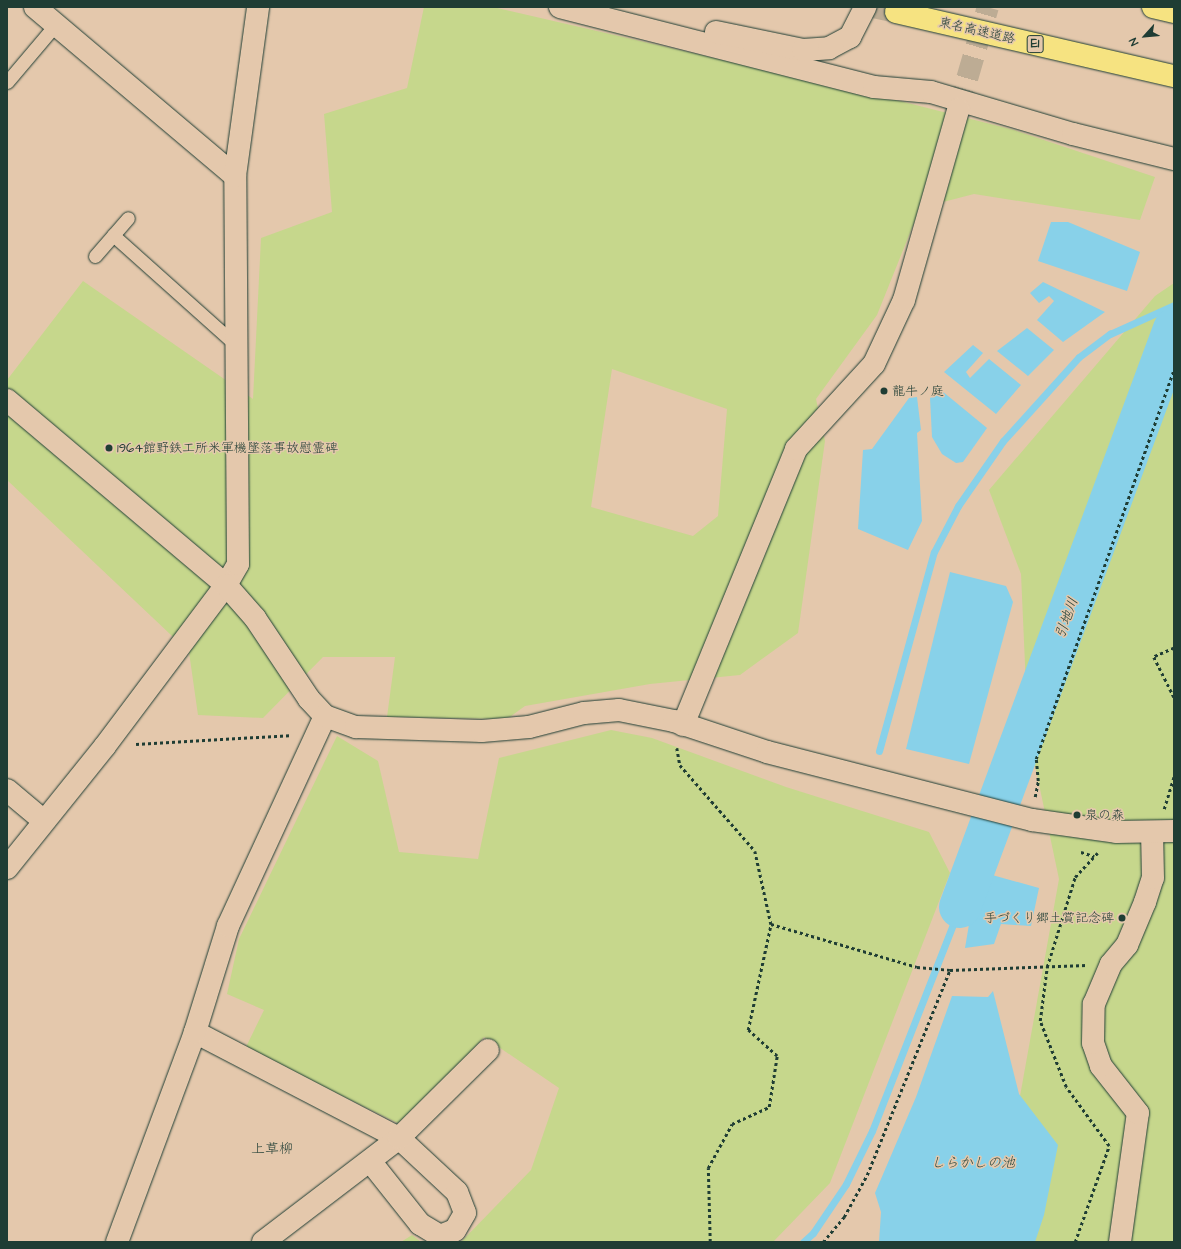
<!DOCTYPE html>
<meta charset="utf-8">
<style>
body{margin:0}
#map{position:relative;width:1181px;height:1249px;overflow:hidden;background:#e4c8ac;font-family:"Architects Daughter","Klee One",sans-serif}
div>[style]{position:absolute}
.green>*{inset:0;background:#c6d78c}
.water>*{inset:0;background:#88d1e9}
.stream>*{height:7px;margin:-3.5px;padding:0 3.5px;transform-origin:3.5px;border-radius:3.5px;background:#88d1e9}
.river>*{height:42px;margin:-21px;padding:0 21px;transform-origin:21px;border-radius:21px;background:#88d1e9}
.minor-tunnel>*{height:22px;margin-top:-11px;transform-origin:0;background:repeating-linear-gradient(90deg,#bdac94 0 22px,transparent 0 33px)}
.motorway-tunnel>*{height:22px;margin-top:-11px;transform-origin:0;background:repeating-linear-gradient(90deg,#bdac94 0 22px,transparent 0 33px)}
.path>*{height:2.5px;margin-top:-1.25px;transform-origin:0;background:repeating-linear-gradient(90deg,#1f3d34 0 3px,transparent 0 6px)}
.roads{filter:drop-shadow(0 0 1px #1f3d34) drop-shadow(0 0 1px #1f3d34)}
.service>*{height:13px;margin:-6.5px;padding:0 6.5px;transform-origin:6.5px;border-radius:6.5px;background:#e4c8ac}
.minor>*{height:22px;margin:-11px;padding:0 11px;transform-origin:11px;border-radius:11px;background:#e4c8ac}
.tertiary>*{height:22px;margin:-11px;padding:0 11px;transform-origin:11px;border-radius:11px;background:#e4c8ac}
.motorway>*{height:22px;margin:-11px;padding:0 11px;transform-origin:11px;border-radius:11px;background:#f6e381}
.dots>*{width:11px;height:11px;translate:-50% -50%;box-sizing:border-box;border:2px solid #e4c8ac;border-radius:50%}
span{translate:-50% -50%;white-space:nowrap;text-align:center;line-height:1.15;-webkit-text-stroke:3px #e4c8ac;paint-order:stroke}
.shield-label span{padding:1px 3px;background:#e4c8ac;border:1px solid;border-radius:3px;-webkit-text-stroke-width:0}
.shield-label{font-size:12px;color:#1f3d34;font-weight:700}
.street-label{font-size:13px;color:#1f3d34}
.poi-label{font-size:13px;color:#1f3d34}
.left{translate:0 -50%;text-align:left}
.right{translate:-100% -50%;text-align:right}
.water-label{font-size:14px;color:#24443d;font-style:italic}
.neighbourhood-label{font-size:14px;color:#1f3d34}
.frame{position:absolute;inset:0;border:8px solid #1f3d34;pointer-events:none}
.north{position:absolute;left:1125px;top:16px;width:40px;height:40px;-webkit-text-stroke:3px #e4c8ac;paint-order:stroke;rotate:243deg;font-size:11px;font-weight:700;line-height:16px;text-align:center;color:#1f3d34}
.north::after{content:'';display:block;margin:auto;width:14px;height:18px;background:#1f3d34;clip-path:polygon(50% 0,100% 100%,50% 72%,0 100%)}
</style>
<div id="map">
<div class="green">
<div style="clip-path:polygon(evenodd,424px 7px,493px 7px,900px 101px,1014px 130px,1155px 177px,1140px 220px,974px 194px,920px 208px,877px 315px,816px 399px,825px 441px,798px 633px,740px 675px,650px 684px,525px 706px,507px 719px,387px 717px,395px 657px,323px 657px,263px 718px,198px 715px,189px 652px,7px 480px,7px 380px,83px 281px,253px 399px,261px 238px,332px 212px,324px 114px,407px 88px,424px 7px,612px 369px,727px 409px,718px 516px,693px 536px,591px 507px,612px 369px)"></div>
<div style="clip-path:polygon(1174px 283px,1174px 1242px,964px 1242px,1015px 1124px,1059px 879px,1028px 732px,1021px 574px,989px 490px,1155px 296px)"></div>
<div style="clip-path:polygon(611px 730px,652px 738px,786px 787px,929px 832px,950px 873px,830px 1183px,773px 1242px,461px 1242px,531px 1170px,559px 1088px,484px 1037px,404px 1126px,245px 1049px,264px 1010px,227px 994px,239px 939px,337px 736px,378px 761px,399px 852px,478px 859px,499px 758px)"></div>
<div style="clip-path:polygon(412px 1235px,421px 1242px,401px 1242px)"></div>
</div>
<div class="water">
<div style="clip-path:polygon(1051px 222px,1068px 222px,1140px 252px,1127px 291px,1038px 261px)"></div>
<div style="clip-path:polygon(1043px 282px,1105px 312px,1063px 342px,1037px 320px,1054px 301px,1049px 296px,1039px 303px,1030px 293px)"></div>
<div style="clip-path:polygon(1027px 328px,1054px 350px,1028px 376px,997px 351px)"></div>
<div style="clip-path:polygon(973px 345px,983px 353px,966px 372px,970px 378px,989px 359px,1021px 385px,996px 414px,944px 372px)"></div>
<div style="clip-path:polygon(942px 391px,987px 428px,963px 462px,956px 463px,942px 454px,932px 437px,930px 398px)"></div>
<div style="clip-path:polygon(917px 397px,921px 430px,917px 433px,922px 521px,908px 550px,858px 529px,863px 450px,872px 449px,909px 398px)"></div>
<div style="clip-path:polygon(950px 572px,1006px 586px,1013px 602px,969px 764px,906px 749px)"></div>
<div style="clip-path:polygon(978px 871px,1039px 888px,1031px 926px,1001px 924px,994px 944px,965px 948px)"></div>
<div style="clip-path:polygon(993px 991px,1019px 1094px,1058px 1145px,1044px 1215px,1035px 1242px,879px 1242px,881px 1212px,875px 1193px,916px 1097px,952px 996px,988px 997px)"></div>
</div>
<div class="stream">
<div style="left:879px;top:751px;width:206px;rotate:-74.6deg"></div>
<div style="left:934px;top:552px;width:52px;rotate:-62.4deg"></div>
<div style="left:958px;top:506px;width:79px;rotate:-55.3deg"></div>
<div style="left:1003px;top:441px;width:113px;rotate:-47.9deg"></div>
<div style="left:1079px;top:357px;width:39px;rotate:-37deg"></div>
<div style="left:1110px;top:334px;width:70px;rotate:-24.4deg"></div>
<div style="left:803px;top:1242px;width:13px;rotate:-42deg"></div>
<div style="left:813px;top:1233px;width:59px;rotate:-56deg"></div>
<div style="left:846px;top:1184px;width:59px;rotate:-63.9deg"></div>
<div style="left:872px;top:1131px;width:241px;rotate:-68.6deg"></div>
<div style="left:960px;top:907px;width:22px;rotate:22deg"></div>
</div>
<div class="river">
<div style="left:960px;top:907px;width:616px;rotate:-69.68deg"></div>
</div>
<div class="minor-tunnel">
<div style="left:958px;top:110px;width:107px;rotate:-73.8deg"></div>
</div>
<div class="motorway-tunnel">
<div style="left:873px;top:7px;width:24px;rotate:12deg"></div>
</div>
<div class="path">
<div style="left:1174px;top:648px;width:22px;rotate:156deg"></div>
<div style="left:1154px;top:657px;width:45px;rotate:63.4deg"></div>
<div style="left:136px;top:744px;width:154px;rotate:-3.3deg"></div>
<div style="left:677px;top:748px;width:17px;rotate:80deg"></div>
<div style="left:680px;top:765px;width:114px;rotate:48.9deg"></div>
<div style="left:755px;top:851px;width:75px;rotate:77.6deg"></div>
<div style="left:771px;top:924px;width:152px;rotate:16.4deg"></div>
<div style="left:917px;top:967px;width:33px;rotate:5deg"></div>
<div style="left:950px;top:970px;width:137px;rotate:-2.1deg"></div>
<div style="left:1035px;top:797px;width:16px;rotate:-79deg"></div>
<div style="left:1038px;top:781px;width:22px;rotate:-95deg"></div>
<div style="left:1036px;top:759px;width:413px;rotate:-70.5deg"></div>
<div style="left:1164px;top:809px;width:34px;rotate:-73deg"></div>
<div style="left:1081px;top:852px;width:14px;rotate:17deg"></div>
<div style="left:710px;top:1242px;width:74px;rotate:-91.5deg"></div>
<div style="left:708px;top:1168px;width:50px;rotate:-61.4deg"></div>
<div style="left:732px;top:1124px;width:41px;rotate:-24.7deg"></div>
<div style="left:769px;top:1107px;width:52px;rotate:-81.1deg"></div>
<div style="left:777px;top:1056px;width:39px;rotate:-138deg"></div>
<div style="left:748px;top:1030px;width:108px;rotate:-77.8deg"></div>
<div style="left:823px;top:1242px;width:33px;rotate:-50deg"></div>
<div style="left:844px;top:1217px;width:48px;rotate:-61.3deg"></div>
<div style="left:867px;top:1175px;width:221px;rotate:-68deg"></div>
<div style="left:1075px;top:1242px;width:102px;rotate:-70.5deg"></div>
<div style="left:1109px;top:1146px;width:73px;rotate:-126.1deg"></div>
<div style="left:1066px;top:1087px;width:71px;rotate:-111.5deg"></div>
<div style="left:1040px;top:1021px;width:54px;rotate:-82.6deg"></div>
<div style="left:1047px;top:967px;width:94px;rotate:-72.7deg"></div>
<div style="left:1075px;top:877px;width:33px;rotate:-47deg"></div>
</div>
<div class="roads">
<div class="service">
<div style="left:7px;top:82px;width:76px;rotate:-49.8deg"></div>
<div style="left:113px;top:235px;width:165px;rotate:41.8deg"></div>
<div style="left:95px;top:256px;width:50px;rotate:-49deg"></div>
</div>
<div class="minor">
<div style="left:35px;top:7px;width:262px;rotate:40.2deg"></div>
<div style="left:560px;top:7px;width:324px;rotate:14.3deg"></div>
<div style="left:874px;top:87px;width:57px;rotate:5deg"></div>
<div style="left:931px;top:92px;width:148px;rotate:16.5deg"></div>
<div style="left:1073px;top:134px;width:104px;rotate:13.9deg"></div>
<div style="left:716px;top:32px;width:89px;rotate:11.7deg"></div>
<div style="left:803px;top:50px;width:26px;rotate:-4deg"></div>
<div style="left:829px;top:48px;width:24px;rotate:-28deg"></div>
<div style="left:850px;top:37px;width:34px;rotate:-63deg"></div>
<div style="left:683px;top:725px;width:298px;rotate:-67.7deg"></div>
<div style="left:796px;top:449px;width:115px;rotate:-47.5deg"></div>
<div style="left:874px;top:364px;width:71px;rotate:-64.9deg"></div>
<div style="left:904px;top:300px;width:198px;rotate:-74.1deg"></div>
<div style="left:7px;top:790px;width:48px;rotate:40deg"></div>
<div style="left:7px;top:868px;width:156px;rotate:-51.2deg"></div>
<div style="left:105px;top:746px;width:201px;rotate:-53.1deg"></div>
<div style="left:226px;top:585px;width:24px;rotate:-60deg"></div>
<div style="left:238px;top:564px;width:388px;rotate:-90.4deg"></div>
<div style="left:235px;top:176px;width:171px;rotate:-82.2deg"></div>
<div style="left:195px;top:1032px;width:230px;rotate:27.5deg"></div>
<div style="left:399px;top:1138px;width:79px;rotate:43deg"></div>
<div style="left:457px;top:1192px;width:22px;rotate:69deg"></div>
<div style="left:465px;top:1213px;width:20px;rotate:120deg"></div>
<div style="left:455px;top:1230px;width:16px;rotate:158deg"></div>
<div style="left:440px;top:1236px;width:23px;rotate:-149deg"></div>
<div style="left:420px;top:1224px;width:80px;rotate:-128.4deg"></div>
<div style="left:117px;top:1242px;width:224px;rotate:-69.6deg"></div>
<div style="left:195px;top:1032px;width:111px;rotate:-72.7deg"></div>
<div style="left:228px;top:926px;width:231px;rotate:-65.2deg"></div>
<div style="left:263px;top:1242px;width:171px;rotate:-37.4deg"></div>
<div style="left:399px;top:1138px;width:125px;rotate:-44.7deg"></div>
<div style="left:1120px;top:1242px;width:130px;rotate:-82.1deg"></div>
<div style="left:1138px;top:1113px;width:60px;rotate:-128.2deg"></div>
<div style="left:1101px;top:1066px;width:24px;rotate:-109deg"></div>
<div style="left:1093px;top:1043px;width:39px;rotate:-89deg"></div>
<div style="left:1094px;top:1004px;width:43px;rotate:-67deg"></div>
<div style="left:1111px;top:964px;width:25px;rotate:-50deg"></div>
<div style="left:1127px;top:945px;width:47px;rotate:-67.3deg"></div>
<div style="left:1145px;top:902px;width:25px;rotate:-72deg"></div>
<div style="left:1153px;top:878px;width:46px;rotate:-91.2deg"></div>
</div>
<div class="tertiary">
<div style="left:7px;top:400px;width:287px;rotate:40.2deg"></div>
<div style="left:226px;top:585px;width:44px;rotate:48.7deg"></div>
<div style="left:255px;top:618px;width:97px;rotate:56.3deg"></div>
<div style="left:309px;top:699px;width:23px;rotate:47deg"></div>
<div style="left:325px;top:716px;width:33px;rotate:20deg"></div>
<div style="left:356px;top:727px;width:126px;rotate:1.8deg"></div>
<div style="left:482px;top:731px;width:47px;rotate:-4.9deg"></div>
<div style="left:529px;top:727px;width:57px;rotate:-14.3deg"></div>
<div style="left:584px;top:713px;width:35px;rotate:-5deg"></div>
<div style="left:619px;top:710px;width:56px;rotate:11.3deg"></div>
<div style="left:674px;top:721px;width:98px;rotate:18.4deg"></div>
<div style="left:767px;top:752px;width:274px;rotate:14.4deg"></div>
<div style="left:1032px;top:820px;width:85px;rotate:8.1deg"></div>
<div style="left:1116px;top:832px;width:58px;rotate:-1deg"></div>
</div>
<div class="motorway">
<div style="left:1153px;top:7px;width:22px;rotate:13deg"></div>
<div style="left:896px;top:12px;width:285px;rotate:13deg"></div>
</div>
</div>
<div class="dots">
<div style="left:884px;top:391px;background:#1f3d34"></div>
<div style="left:109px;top:448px;background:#1f3d34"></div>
<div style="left:1077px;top:815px;background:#1f3d34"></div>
<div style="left:1122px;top:918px;background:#1f3d34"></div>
</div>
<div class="shield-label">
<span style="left:1035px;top:44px">E1</span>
</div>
<div class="street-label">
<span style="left:977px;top:31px;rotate:13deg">東名高速道路</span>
</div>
<div class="poi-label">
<span class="left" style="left:892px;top:391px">龍牛ノ庭</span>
<span class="left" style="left:117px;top:448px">1964館野鉄工所米軍機墜落事故慰霊碑</span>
<span class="left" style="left:1085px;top:815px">泉の森</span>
<span class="right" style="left:1114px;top:918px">手づくり郷土賞記念碑</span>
</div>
<div class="water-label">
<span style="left:1067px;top:618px;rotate:-70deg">引地川</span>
<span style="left:973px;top:1163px">しらかしの池</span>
</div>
<div class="neighbourhood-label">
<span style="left:272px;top:1149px">上草柳</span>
</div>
<div class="frame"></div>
<div class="north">N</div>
</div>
